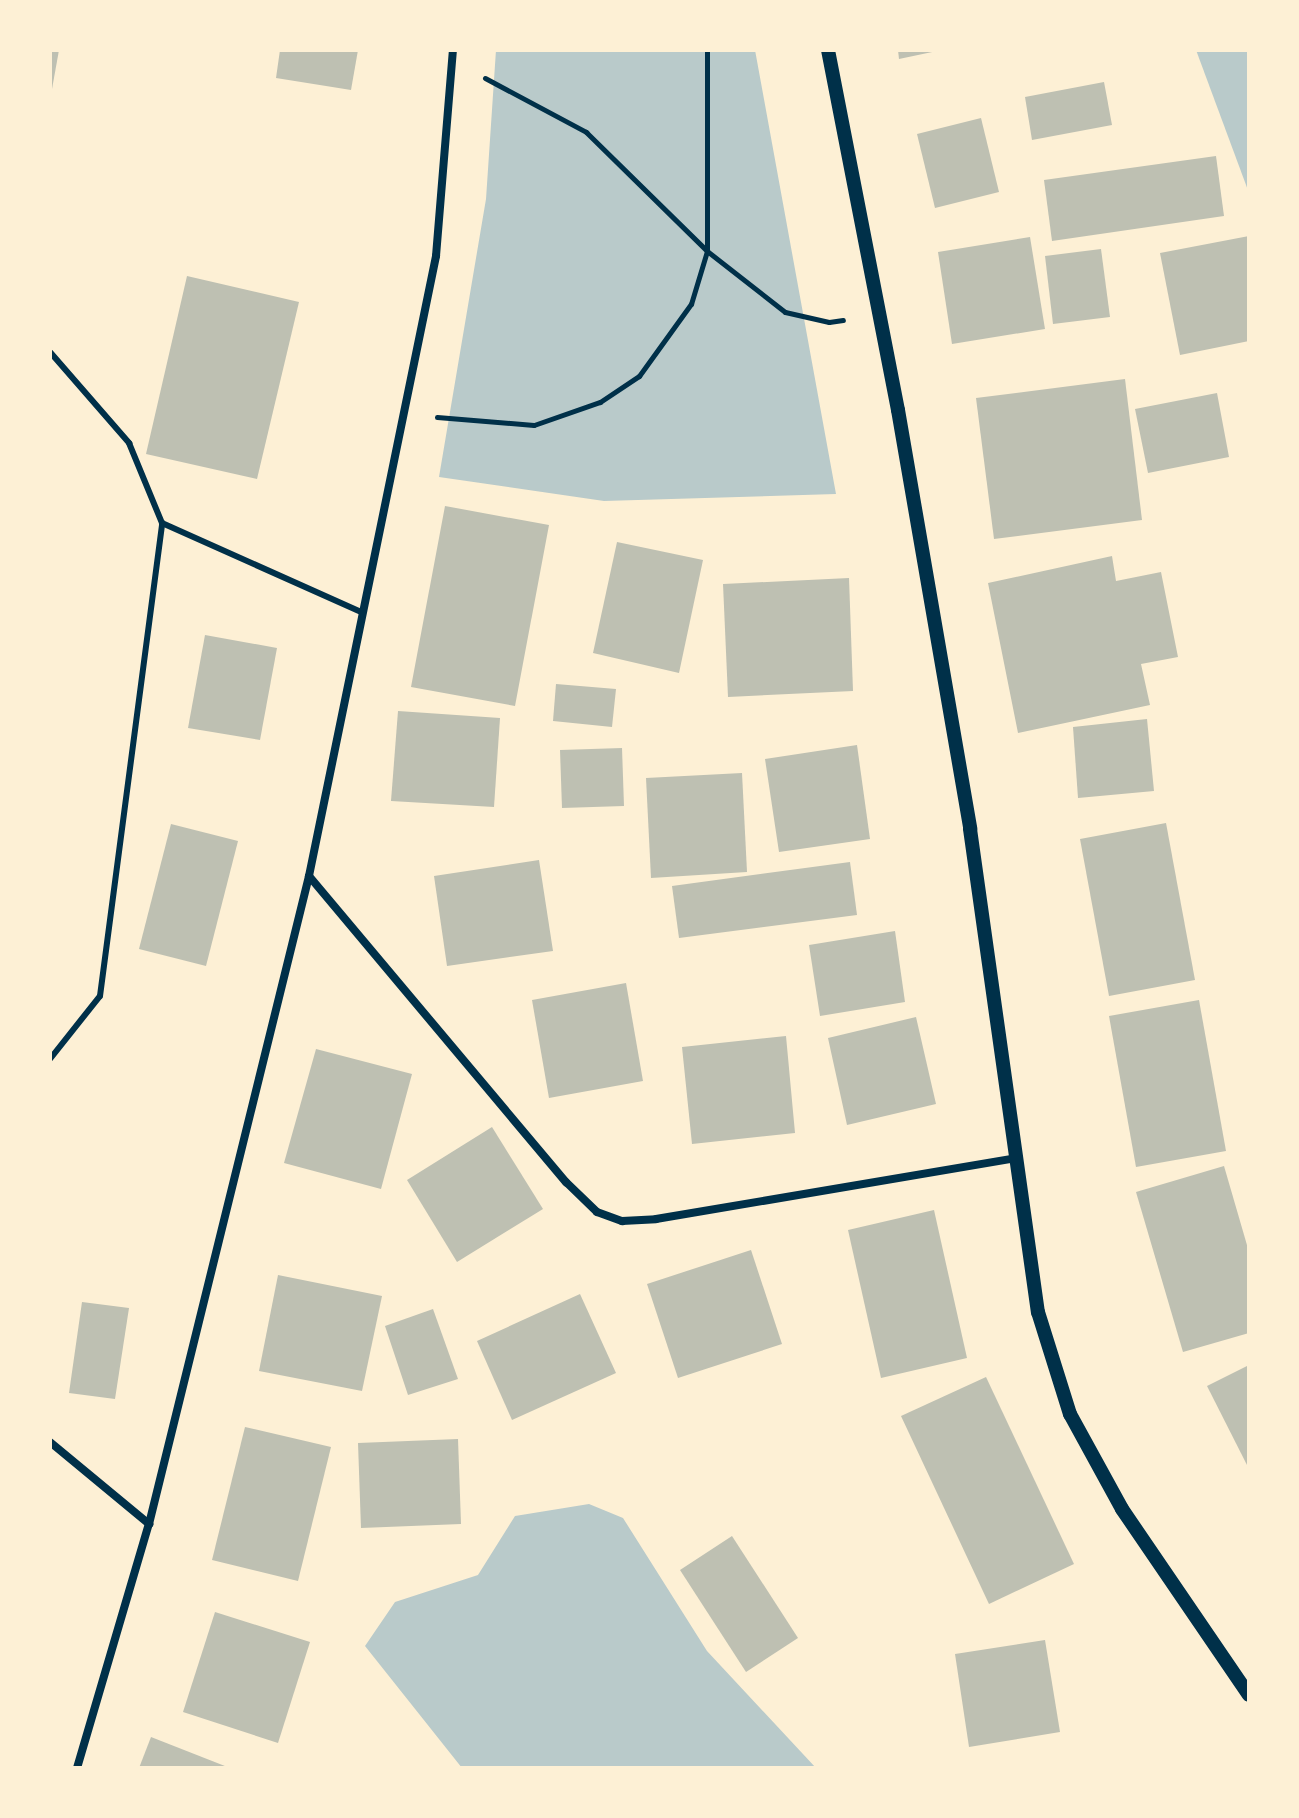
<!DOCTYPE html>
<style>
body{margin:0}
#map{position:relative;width:1299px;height:1818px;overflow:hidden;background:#fdf0d5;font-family:"DM Sans",sans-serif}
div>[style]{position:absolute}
.green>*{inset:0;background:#b9caca}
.building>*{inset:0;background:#bec0b2}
.path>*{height:5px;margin:-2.5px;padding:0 2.5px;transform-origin:2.5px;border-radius:2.5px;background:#003049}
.service>*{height:6px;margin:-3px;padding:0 3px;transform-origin:3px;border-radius:3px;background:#003049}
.minor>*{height:8px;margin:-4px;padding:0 4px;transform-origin:4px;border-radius:4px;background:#003049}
.tertiary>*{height:14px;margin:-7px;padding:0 7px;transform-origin:7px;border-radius:7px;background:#003049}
span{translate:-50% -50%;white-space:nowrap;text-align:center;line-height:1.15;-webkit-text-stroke:7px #fdf0d5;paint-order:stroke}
.frame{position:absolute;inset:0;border:52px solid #fdf0d5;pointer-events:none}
</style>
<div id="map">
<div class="green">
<div style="clip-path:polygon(496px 50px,755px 50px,836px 494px,604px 501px,439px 477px,486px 199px)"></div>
<div style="clip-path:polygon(1196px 50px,1249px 50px,1249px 193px)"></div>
<div style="clip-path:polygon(589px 1504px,623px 1518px,707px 1651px,816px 1768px,462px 1768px,365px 1646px,395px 1602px,478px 1575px,515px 1516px)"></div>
</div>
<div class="building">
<div style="clip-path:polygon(50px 50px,59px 50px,52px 89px,50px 89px)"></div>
<div style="clip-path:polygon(280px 50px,358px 50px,351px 90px,276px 78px)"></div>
<div style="clip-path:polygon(898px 50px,937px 50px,937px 51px,899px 59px)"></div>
<div style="clip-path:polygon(1104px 82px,1112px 125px,1032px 140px,1025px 97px)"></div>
<div style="clip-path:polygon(981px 118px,999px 192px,935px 208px,917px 134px)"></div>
<div style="clip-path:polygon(1216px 156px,1224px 216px,1052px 241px,1044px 180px)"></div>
<div style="clip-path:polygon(1249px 236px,1249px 341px,1180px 355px,1160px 253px)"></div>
<div style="clip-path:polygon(1030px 237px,1045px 329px,952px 344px,938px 252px)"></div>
<div style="clip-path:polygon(1101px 249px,1110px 317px,1053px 324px,1045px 256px)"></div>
<div style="clip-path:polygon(187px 276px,299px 302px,257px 479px,146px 454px)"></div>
<div style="clip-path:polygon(1125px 379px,1142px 520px,994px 539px,976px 398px)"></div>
<div style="clip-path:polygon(1217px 393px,1229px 457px,1148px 473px,1135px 409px)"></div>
<div style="clip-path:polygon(445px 506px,549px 525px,515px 706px,411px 687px)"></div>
<div style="clip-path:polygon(617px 542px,703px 560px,679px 673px,593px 653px)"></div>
<div style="clip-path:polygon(1112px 556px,1116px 581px,1161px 572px,1178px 657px,1141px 664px,1150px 705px,1018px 733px,988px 583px)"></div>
<div style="clip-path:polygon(849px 578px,853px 691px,728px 697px,723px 584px)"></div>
<div style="clip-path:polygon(205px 635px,277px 648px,260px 740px,188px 728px)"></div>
<div style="clip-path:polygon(556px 684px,616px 689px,612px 727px,553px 721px)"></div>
<div style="clip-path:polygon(398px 711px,500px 718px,494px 807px,391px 801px)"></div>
<div style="clip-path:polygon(1147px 719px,1154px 791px,1078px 798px,1073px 727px)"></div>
<div style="clip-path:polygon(857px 745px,870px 839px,779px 852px,765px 759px)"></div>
<div style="clip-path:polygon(622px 748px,624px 806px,562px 808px,560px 750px)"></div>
<div style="clip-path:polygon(742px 773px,747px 872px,651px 878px,646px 778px)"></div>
<div style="clip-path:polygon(1166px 823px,1195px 980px,1109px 996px,1080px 839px)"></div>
<div style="clip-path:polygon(171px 824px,238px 841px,206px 966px,139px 949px)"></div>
<div style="clip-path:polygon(539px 860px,553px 951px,447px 966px,434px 876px)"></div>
<div style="clip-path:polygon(850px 862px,857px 915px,679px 938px,672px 886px)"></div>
<div style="clip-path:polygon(895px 931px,905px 1002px,820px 1016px,809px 945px)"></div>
<div style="clip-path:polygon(626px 983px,643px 1081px,549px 1098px,532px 1000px)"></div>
<div style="clip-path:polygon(1199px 1000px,1226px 1151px,1136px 1167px,1109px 1016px)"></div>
<div style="clip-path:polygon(916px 1017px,936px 1104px,847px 1125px,828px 1038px)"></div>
<div style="clip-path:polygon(786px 1036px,795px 1133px,692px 1144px,682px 1047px)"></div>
<div style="clip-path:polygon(316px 1049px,412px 1074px,381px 1189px,284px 1163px)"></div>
<div style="clip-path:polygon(492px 1127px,543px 1209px,457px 1262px,407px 1180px)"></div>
<div style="clip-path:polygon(1224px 1166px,1249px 1252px,1249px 1333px,1183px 1352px,1136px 1192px)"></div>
<div style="clip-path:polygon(934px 1210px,967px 1358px,881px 1378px,848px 1230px)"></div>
<div style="clip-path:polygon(751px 1250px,782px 1344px,678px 1378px,647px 1284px)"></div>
<div style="clip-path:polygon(278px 1275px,382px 1296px,362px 1391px,259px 1371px)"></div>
<div style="clip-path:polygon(580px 1294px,616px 1373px,512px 1420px,477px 1341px)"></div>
<div style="clip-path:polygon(82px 1302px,129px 1308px,115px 1399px,69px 1393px)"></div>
<div style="clip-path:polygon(433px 1309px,458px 1379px,408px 1395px,385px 1326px)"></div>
<div style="clip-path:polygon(1249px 1365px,1249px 1469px,1207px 1386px)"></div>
<div style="clip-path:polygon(986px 1377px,1074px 1564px,989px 1604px,901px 1416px)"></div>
<div style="clip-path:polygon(245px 1427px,331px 1447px,298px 1581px,212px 1560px)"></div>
<div style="clip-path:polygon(458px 1439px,461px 1524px,361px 1528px,358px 1443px)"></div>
<div style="clip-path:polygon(732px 1536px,798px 1638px,746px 1672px,680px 1570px)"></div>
<div style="clip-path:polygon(215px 1612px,310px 1642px,278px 1743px,183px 1712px)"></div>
<div style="clip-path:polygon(1045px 1640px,1060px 1732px,969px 1747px,955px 1654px)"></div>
<div style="clip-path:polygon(151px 1737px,230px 1768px,139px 1768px)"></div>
</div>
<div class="path">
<div style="left:485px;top:78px;width:115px;rotate:28.1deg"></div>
<div style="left:586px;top:132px;width:170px;rotate:44.5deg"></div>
<div style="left:707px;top:251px;width:99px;rotate:38deg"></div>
<div style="left:785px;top:312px;width:45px;rotate:12.8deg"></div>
<div style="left:829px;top:322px;width:14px;rotate:-8deg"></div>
<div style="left:437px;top:417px;width:97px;rotate:4.7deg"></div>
<div style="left:534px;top:425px;width:70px;rotate:-19.2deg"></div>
<div style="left:600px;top:402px;width:47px;rotate:-33.7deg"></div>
<div style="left:639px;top:376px;width:89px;rotate:-54.2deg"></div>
<div style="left:691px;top:304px;width:55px;rotate:-73.2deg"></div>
<div style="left:707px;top:251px;width:201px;rotate:-90deg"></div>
</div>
<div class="service">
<div style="left:50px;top:352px;width:121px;rotate:49deg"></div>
<div style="left:129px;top:443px;width:87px;rotate:67.6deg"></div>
<div style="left:162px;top:523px;width:220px;rotate:24.1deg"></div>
<div style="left:50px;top:1059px;width:80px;rotate:-51.6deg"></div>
<div style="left:100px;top:996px;width:477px;rotate:-82.5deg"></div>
</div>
<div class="minor">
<div style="left:309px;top:876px;width:400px;rotate:50deg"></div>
<div style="left:566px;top:1182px;width:43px;rotate:44.1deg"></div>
<div style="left:597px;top:1212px;width:27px;rotate:20deg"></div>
<div style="left:622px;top:1221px;width:34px;rotate:-3deg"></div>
<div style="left:656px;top:1219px;width:365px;rotate:-9.6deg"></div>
<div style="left:50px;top:1442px;width:129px;rotate:39.6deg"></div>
<div style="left:77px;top:1768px;width:254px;rotate:-73.6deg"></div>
<div style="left:149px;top:1524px;width:667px;rotate:-76.13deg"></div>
<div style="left:309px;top:876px;width:633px;rotate:-78.42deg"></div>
<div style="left:436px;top:256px;width:207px;rotate:-85.3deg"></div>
</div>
<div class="tertiary">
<div style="left:828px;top:50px;width:367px;rotate:79deg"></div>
<div style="left:898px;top:410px;width:425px;rotate:80.2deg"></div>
<div style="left:970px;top:829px;width:488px;rotate:82deg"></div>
<div style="left:1038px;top:1312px;width:107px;rotate:72.6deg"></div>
<div style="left:1070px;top:1414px;width:108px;rotate:61.3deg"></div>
<div style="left:1122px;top:1509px;width:225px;rotate:55.7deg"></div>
</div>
<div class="frame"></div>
</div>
